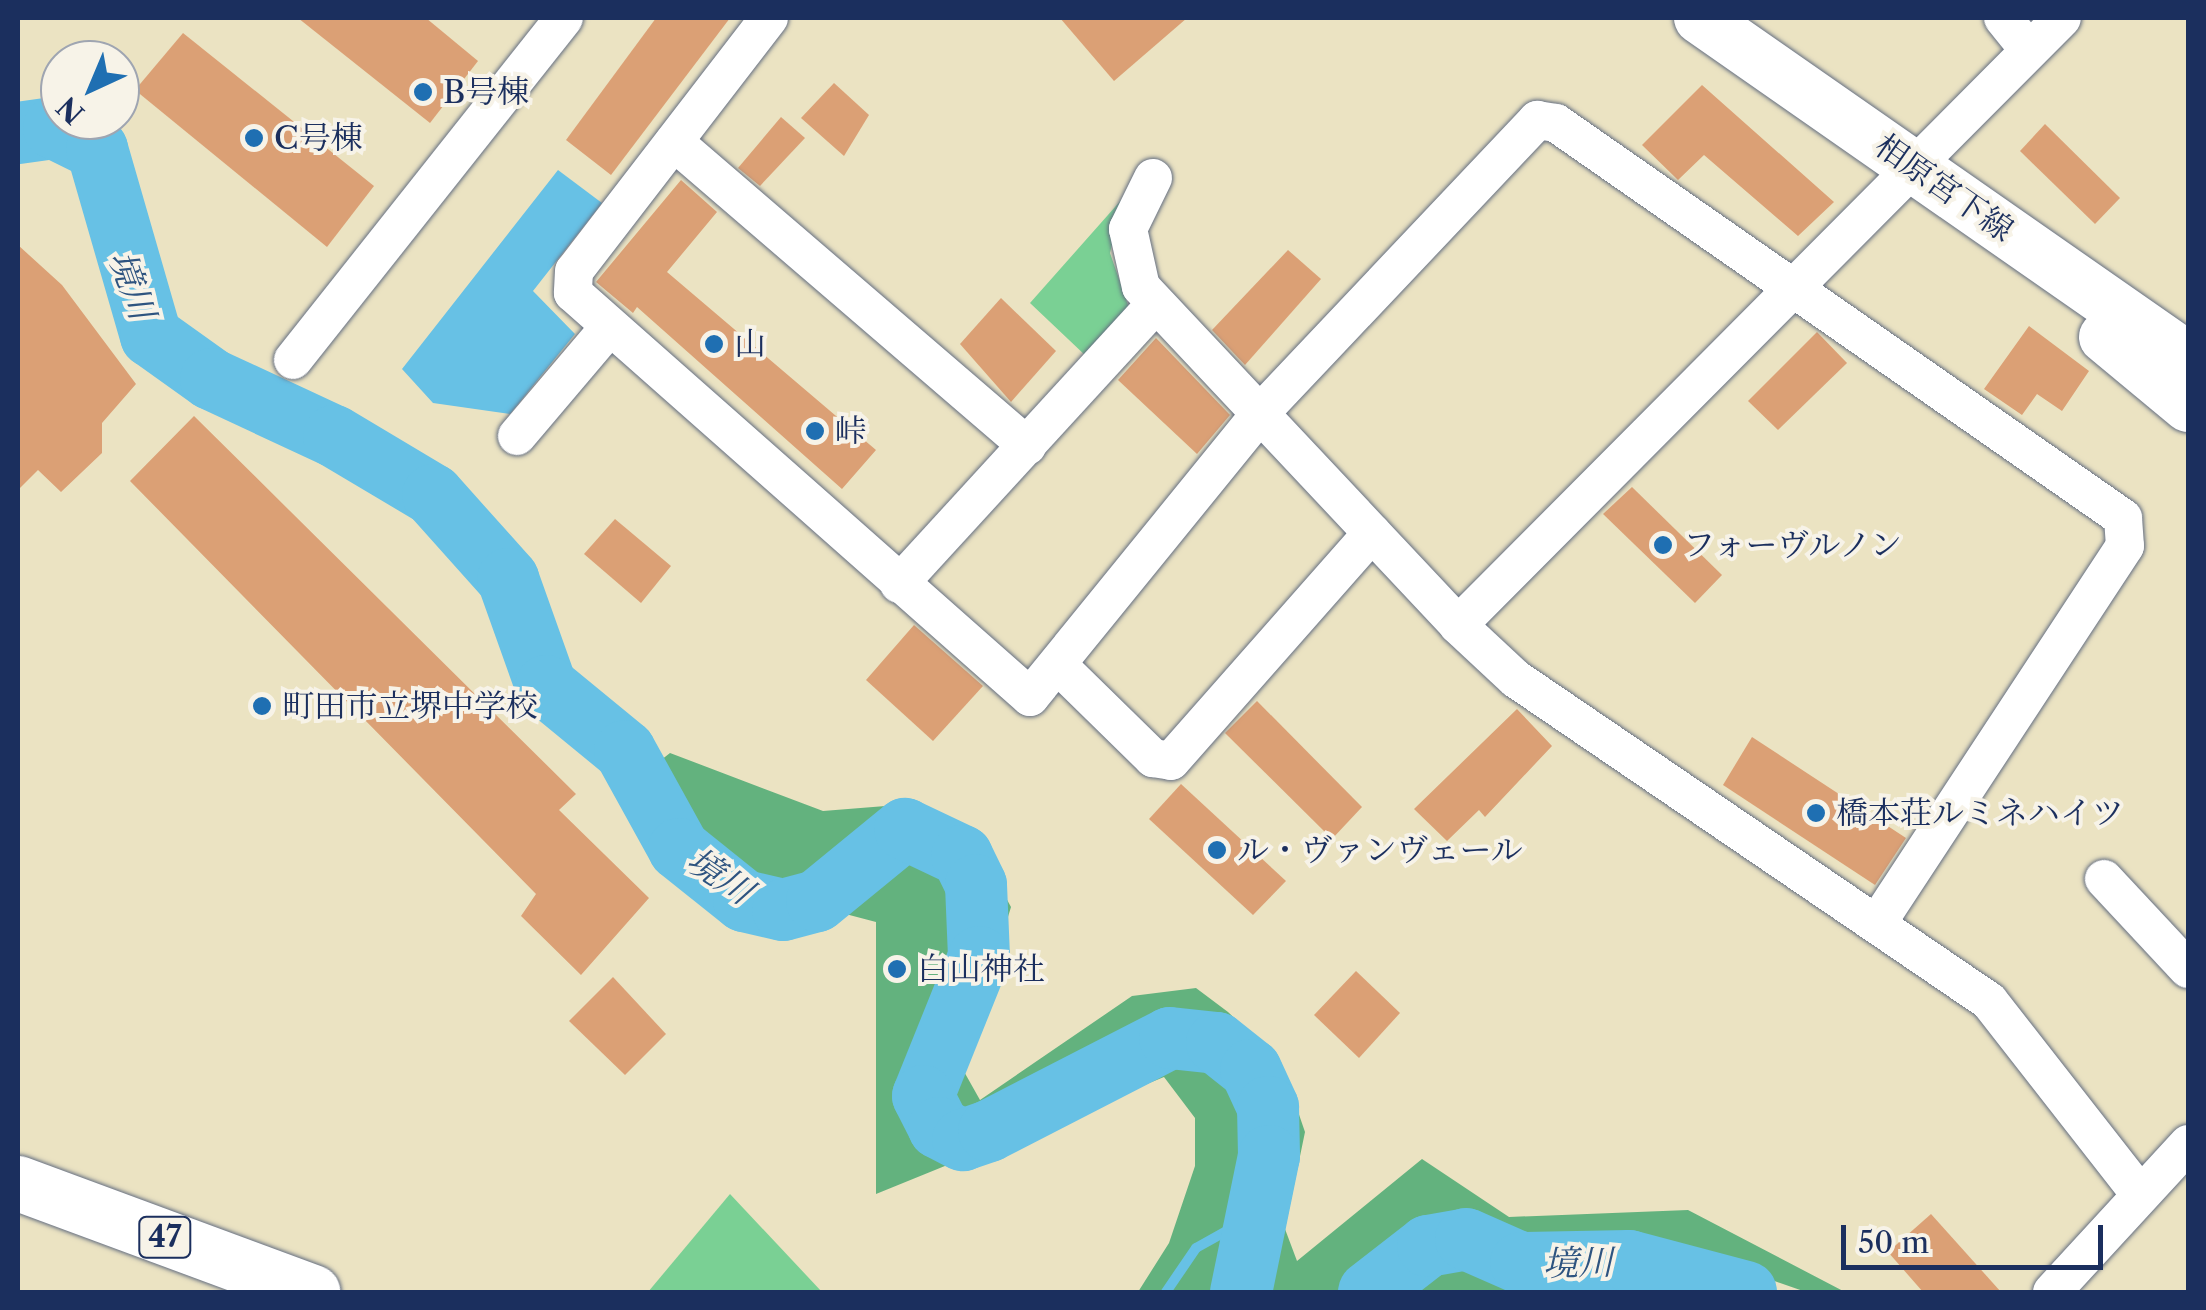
<!DOCTYPE html>
<meta charset="utf-8">
<style>
body{margin:0}
#map{position:relative;width:2206px;height:1310px;overflow:hidden;background:#ebe3c2;font-family:"Libre Caslon Text","Noto Serif JP",serif}
div>[style]{position:absolute}
.green>*{inset:0;background:#7ad094}
.forest>*{inset:0;background:#63b27e}
.water>*{inset:0;background:#67c1e5}
.stream>*{height:10px;margin:-5px;padding:0 5px;transform-origin:5px;border-radius:5px;background:#67c1e5}
.river>*{height:62px;margin:-31px;padding:0 31px;transform-origin:31px;border-radius:31px;background:#67c1e5}
.building>*{inset:0;background:#dba075}
.roads{filter:drop-shadow(0 0 2px #646e81) drop-shadow(0 0 2px #646e81)}
.street>*{height:38px;margin:-19px;padding:0 19px;transform-origin:19px;border-radius:19px;background:#fff}
.secondary>*{height:52px;margin:-26px;padding:0 26px;transform-origin:26px;border-radius:26px;background:#fff}
.primary>*{height:55px;margin:-27.5px;padding:0 27.5px;transform-origin:27.5px;border-radius:27.5px;background:#fff}
.dots>*{width:28px;height:28px;translate:-50% -50%;box-sizing:border-box;border:5px solid #f7f3e8;border-radius:50%}
span{translate:-50% -50%;white-space:nowrap;text-align:center;line-height:1.15;-webkit-text-stroke:8px #f7f3e8;paint-order:stroke}
.shield-label span{padding:2px 8px;background:#f7f3e8;border:2px solid;border-radius:8px;-webkit-text-stroke-width:0}
.shield-label{font-size:30px;color:#1b2f5e;font-weight:700}
.poi-label{font-size:32px;color:#1b2f5e}
.left{translate:0 -50%;text-align:left}
.street-label{font-size:32px;color:#1b2f5e}
.water-label{font-size:35px;color:#2e5480;font-style:italic}
.frame{position:absolute;inset:0;border:20px solid #1b2f5e;pointer-events:none}
.north{position:absolute;left:40px;top:40px;width:100px;height:100px;box-sizing:border-box;background:#f7f3e8;border:2px solid #9fa5b1;border-radius:50%;rotate:224deg;font-size:28px;font-weight:700;line-height:40px;text-align:center;color:#1b2f5e}
.north::after{content:'';display:block;margin:auto;width:35px;height:45px;background:#1f6fb2;clip-path:polygon(50% 0,100% 100%,50% 72%,0 100%)}
.scale{position:absolute;left:1841px;top:1225px;width:262px;height:45px;box-sizing:border-box;border:5px solid #1b2f5e;border-top:0;padding-left:12px;font-size:30px;line-height:35px;white-space:nowrap;color:#1b2f5e;-webkit-text-stroke:8px #f7f3e8;paint-order:stroke}
</style>
<div id="map">
<div class="green">
<div style="clip-path:polygon(1123px 198px,1110px 253px,1129px 308px,1087px 357px,1030px 303px)"></div>
<div style="clip-path:polygon(730px 1194px,822px 1292px,648px 1292px)"></div>
</div>
<div class="forest">
<div style="clip-path:polygon(670px 753px,823px 811px,898px 805px,983px 856px,1011px 907px,962px 1068px,980px 1100px,1132px 996px,1196px 988px,1228px 1012px,1281px 1062px,1305px 1132px,1285px 1229px,1297px 1261px,1422px 1159px,1509px 1217px,1688px 1210px,1845px 1292px,1806px 1292px,1729px 1265px,1705px 1292px,1138px 1292px,1169px 1243px,1195px 1166px,1195px 1118px,1164px 1077px,876px 1194px,876px 922px,777px 896px,703px 846px,651px 768px)"></div>
</div>
<div class="water">
<div style="clip-path:polygon(558px 170px,602px 203px,533px 291px,575px 334px,510px 414px,433px 403px,402px 369px)"></div>
</div>
<div class="stream">
<div style="left:1166px;top:1292px;width:53px;rotate:-55.7deg"></div>
<div style="left:1196px;top:1248px;width:68px;rotate:-29.2deg"></div>
</div>
<div class="river">
<div style="left:18px;top:133px;width:36px;rotate:-8deg"></div>
<div style="left:54px;top:128px;width:48px;rotate:26deg"></div>
<div style="left:97px;top:149px;width:195px;rotate:73.9deg"></div>
<div style="left:151px;top:336px;width:74px;rotate:35.6deg"></div>
<div style="left:211px;top:379px;width:136px;rotate:24.9deg"></div>
<div style="left:334px;top:436px;width:115px;rotate:30.8deg"></div>
<div style="left:433px;top:495px;width:113px;rotate:48.2deg"></div>
<div style="left:508px;top:579px;width:114px;rotate:70.4deg"></div>
<div style="left:546px;top:686px;width:102px;rotate:39.4deg"></div>
<div style="left:625px;top:751px;width:112px;rotate:61.1deg"></div>
<div style="left:679px;top:849px;width:83px;rotate:38.7deg"></div>
<div style="left:744px;top:901px;width:40px;rotate:13deg"></div>
<div style="left:783px;top:910px;width:35px;rotate:-15deg"></div>
<div style="left:817px;top:901px;width:114px;rotate:-39.3deg"></div>
<div style="left:905px;top:829px;width:63px;rotate:25.3deg"></div>
<div style="left:962px;top:856px;width:32px;rotate:64deg"></div>
<div style="left:976px;top:885px;width:72px;rotate:87.6deg"></div>
<div style="left:979px;top:957px;width:150px;rotate:111.9deg"></div>
<div style="left:923px;top:1096px;width:36px;rotate:63deg"></div>
<div style="left:939px;top:1128px;width:27px;rotate:27deg"></div>
<div style="left:963px;top:1140px;width:28px;rotate:-19deg"></div>
<div style="left:989px;top:1131px;width:203px;rotate:-27.2deg"></div>
<div style="left:1170px;top:1038px;width:47px;rotate:6.1deg"></div>
<div style="left:1217px;top:1043px;width:43px;rotate:38.5deg"></div>
<div style="left:1251px;top:1070px;width:41px;rotate:65.3deg"></div>
<div style="left:1268px;top:1107px;width:49px;rotate:88.8deg"></div>
<div style="left:1269px;top:1156px;width:139px;rotate:101.6deg"></div>
<div style="left:1369px;top:1292px;width:75px;rotate:-37.9deg"></div>
<div style="left:1428px;top:1246px;width:39px;rotate:-10deg"></div>
<div style="left:1466px;top:1239px;width:60px;rotate:23.6deg"></div>
<div style="left:1521px;top:1263px;width:108px;rotate:-1.1deg"></div>
<div style="left:1629px;top:1261px;width:121px;rotate:14.8deg"></div>
</div>
<div class="building">
<div style="clip-path:polygon(298px 18px,426px 18px,478px 61px,430px 123px)"></div>
<div style="clip-path:polygon(656px 18px,730px 18px,611px 175px,566px 140px)"></div>
<div style="clip-path:polygon(1060px 18px,1187px 18px,1114px 81px)"></div>
<div style="clip-path:polygon(183px 33px,374px 186px,327px 247px,135px 90px)"></div>
<div style="clip-path:polygon(834px 83px,869px 115px,844px 156px,801px 118px)"></div>
<div style="clip-path:polygon(1702px 85px,1834px 202px,1798px 236px,1704px 155px,1678px 180px,1642px 145px)"></div>
<div style="clip-path:polygon(781px 117px,805px 138px,760px 186px,738px 168px)"></div>
<div style="clip-path:polygon(2045px 124px,2120px 198px,2095px 224px,2020px 151px)"></div>
<div style="clip-path:polygon(681px 180px,717px 212px,667px 272px,876px 450px,842px 489px,637px 307px,633px 313px,596px 282px)"></div>
<div style="clip-path:polygon(18px 245px,62px 285px,136px 384px,102px 423px,102px 453px,61px 492px,38px 470px,18px 490px)"></div>
<div style="clip-path:polygon(1288px 250px,1321px 279px,1245px 365px,1212px 330px)"></div>
<div style="clip-path:polygon(1001px 298px,1056px 351px,1011px 402px,960px 344px)"></div>
<div style="clip-path:polygon(2029px 326px,2089px 371px,2062px 411px,2037px 394px,2022px 415px,1984px 389px)"></div>
<div style="clip-path:polygon(1817px 332px,1847px 363px,1778px 430px,1748px 401px)"></div>
<div style="clip-path:polygon(1156px 338px,1230px 415px,1197px 454px,1118px 380px)"></div>
<div style="clip-path:polygon(194px 416px,576px 794px,559px 810px,649px 898px,581px 975px,521px 916px,536px 894px,130px 481px)"></div>
<div style="clip-path:polygon(1632px 487px,1722px 575px,1695px 603px,1603px 514px)"></div>
<div style="clip-path:polygon(615px 519px,671px 566px,641px 603px,584px 554px)"></div>
<div style="clip-path:polygon(914px 625px,983px 686px,933px 741px,866px 680px)"></div>
<div style="clip-path:polygon(1257px 701px,1362px 807px,1332px 839px,1225px 733px)"></div>
<div style="clip-path:polygon(1517px 709px,1552px 746px,1485px 817px,1479px 810px,1447px 841px,1414px 809px)"></div>
<div style="clip-path:polygon(1752px 737px,1906px 838px,1875px 885px,1723px 785px)"></div>
<div style="clip-path:polygon(1181px 784px,1286px 881px,1253px 915px,1149px 819px)"></div>
<div style="clip-path:polygon(1356px 971px,1400px 1013px,1359px 1058px,1314px 1015px)"></div>
<div style="clip-path:polygon(613px 977px,666px 1034px,625px 1075px,569px 1021px)"></div>
<div style="clip-path:polygon(1931px 1214px,2001px 1292px,1923px 1292px,1888px 1252px)"></div>
</div>
<div class="roads">
<div class="street">
<div style="left:769px;top:18px;width:319px;rotate:127.6deg"></div>
<div style="left:574px;top:271px;width:22px;rotate:93deg"></div>
<div style="left:573px;top:293px;width:610px;rotate:41.48deg"></div>
<div style="left:1030px;top:697px;width:371px;rotate:-50.9deg"></div>
<div style="left:1264px;top:409px;width:398px;rotate:-46.6deg"></div>
<div style="left:1537px;top:120px;width:19px;rotate:9deg"></div>
<div style="left:1556px;top:123px;width:691px;rotate:34.86deg"></div>
<div style="left:2123px;top:518px;width:28px;rotate:86deg"></div>
<div style="left:2125px;top:546px;width:450px;rotate:123.3deg"></div>
<div style="left:2003px;top:18px;width:38px;rotate:51deg"></div>
<div style="left:674px;top:142px;width:466px;rotate:40.7deg"></div>
<div style="left:1153px;top:178px;width:57px;rotate:116.1deg"></div>
<div style="left:1128px;top:229px;width:59px;rotate:77.4deg"></div>
<div style="left:1141px;top:287px;width:463px;rotate:46.8deg"></div>
<div style="left:1458px;top:625px;width:79px;rotate:43deg"></div>
<div style="left:1516px;top:679px;width:572px;rotate:34.25deg"></div>
<div style="left:1989px;top:1001px;width:245px;rotate:52deg"></div>
<div style="left:293px;top:360px;width:436px;rotate:-51.6deg"></div>
<div style="left:517px;top:436px;width:138px;rotate:-49.7deg"></div>
<div style="left:899px;top:584px;width:380px;rotate:-47.5deg"></div>
<div style="left:1458px;top:625px;width:856px;rotate:-45.14deg"></div>
<div style="left:1061px;top:668px;width:129px;rotate:44.4deg"></div>
<div style="left:1153px;top:758px;width:18px;rotate:9deg"></div>
<div style="left:1171px;top:761px;width:304px;rotate:-48.6deg"></div>
<div style="left:2104px;top:879px;width:123px;rotate:47deg"></div>
<div style="left:2052px;top:1292px;width:201px;rotate:-47.4deg"></div>
</div>
<div class="secondary">
<div style="left:1700px;top:18px;width:595px;rotate:34.87deg"></div>
<div style="left:2105px;top:337px;width:108px;rotate:39.7deg"></div>
</div>
<div class="primary">
<div style="left:18px;top:1183px;width:314px;rotate:20.3deg"></div>
</div>
</div>
<div class="dots">
<div style="left:423px;top:92px;background:#1f6fb2"></div>
<div style="left:254px;top:138px;background:#1f6fb2"></div>
<div style="left:714px;top:344px;background:#1f6fb2"></div>
<div style="left:815px;top:431px;background:#1f6fb2"></div>
<div style="left:1663px;top:545px;background:#1f6fb2"></div>
<div style="left:262px;top:706px;background:#1f6fb2"></div>
<div style="left:1816px;top:813px;background:#1f6fb2"></div>
<div style="left:1217px;top:850px;background:#1f6fb2"></div>
<div style="left:897px;top:969px;background:#1f6fb2"></div>
</div>
<div class="shield-label">
<span style="left:165px;top:1237px">47</span>
</div>
<div class="poi-label">
<span class="left" style="left:443px;top:92px">B号棟</span>
<span class="left" style="left:274px;top:138px">C号棟</span>
<span class="left" style="left:734px;top:344px">山</span>
<span class="left" style="left:835px;top:431px">峠</span>
<span class="left" style="left:1683px;top:545px">フォーヴルノン</span>
<span class="left" style="left:282px;top:706px">町田市立堺中学校</span>
<span class="left" style="left:1836px;top:813px">橋本荘ルミネハイツ</span>
<span class="left" style="left:1237px;top:850px">ル・ヴァンヴェール</span>
<span class="left" style="left:917px;top:969px">白山神社</span>
</div>
<div class="street-label">
<span style="left:1944px;top:188px;rotate:35deg">相原宮下線</span>
</div>
<div class="water-label">
<span style="left:132px;top:285px;rotate:70deg">境川</span>
<span style="left:720px;top:876px;rotate:34deg">境川</span>
<span style="left:1578px;top:1263px;rotate:-1deg">境川</span>
</div>
<div class="frame"></div>
<div class="north">N</div>
<div class="scale">50 m</div>
</div>
